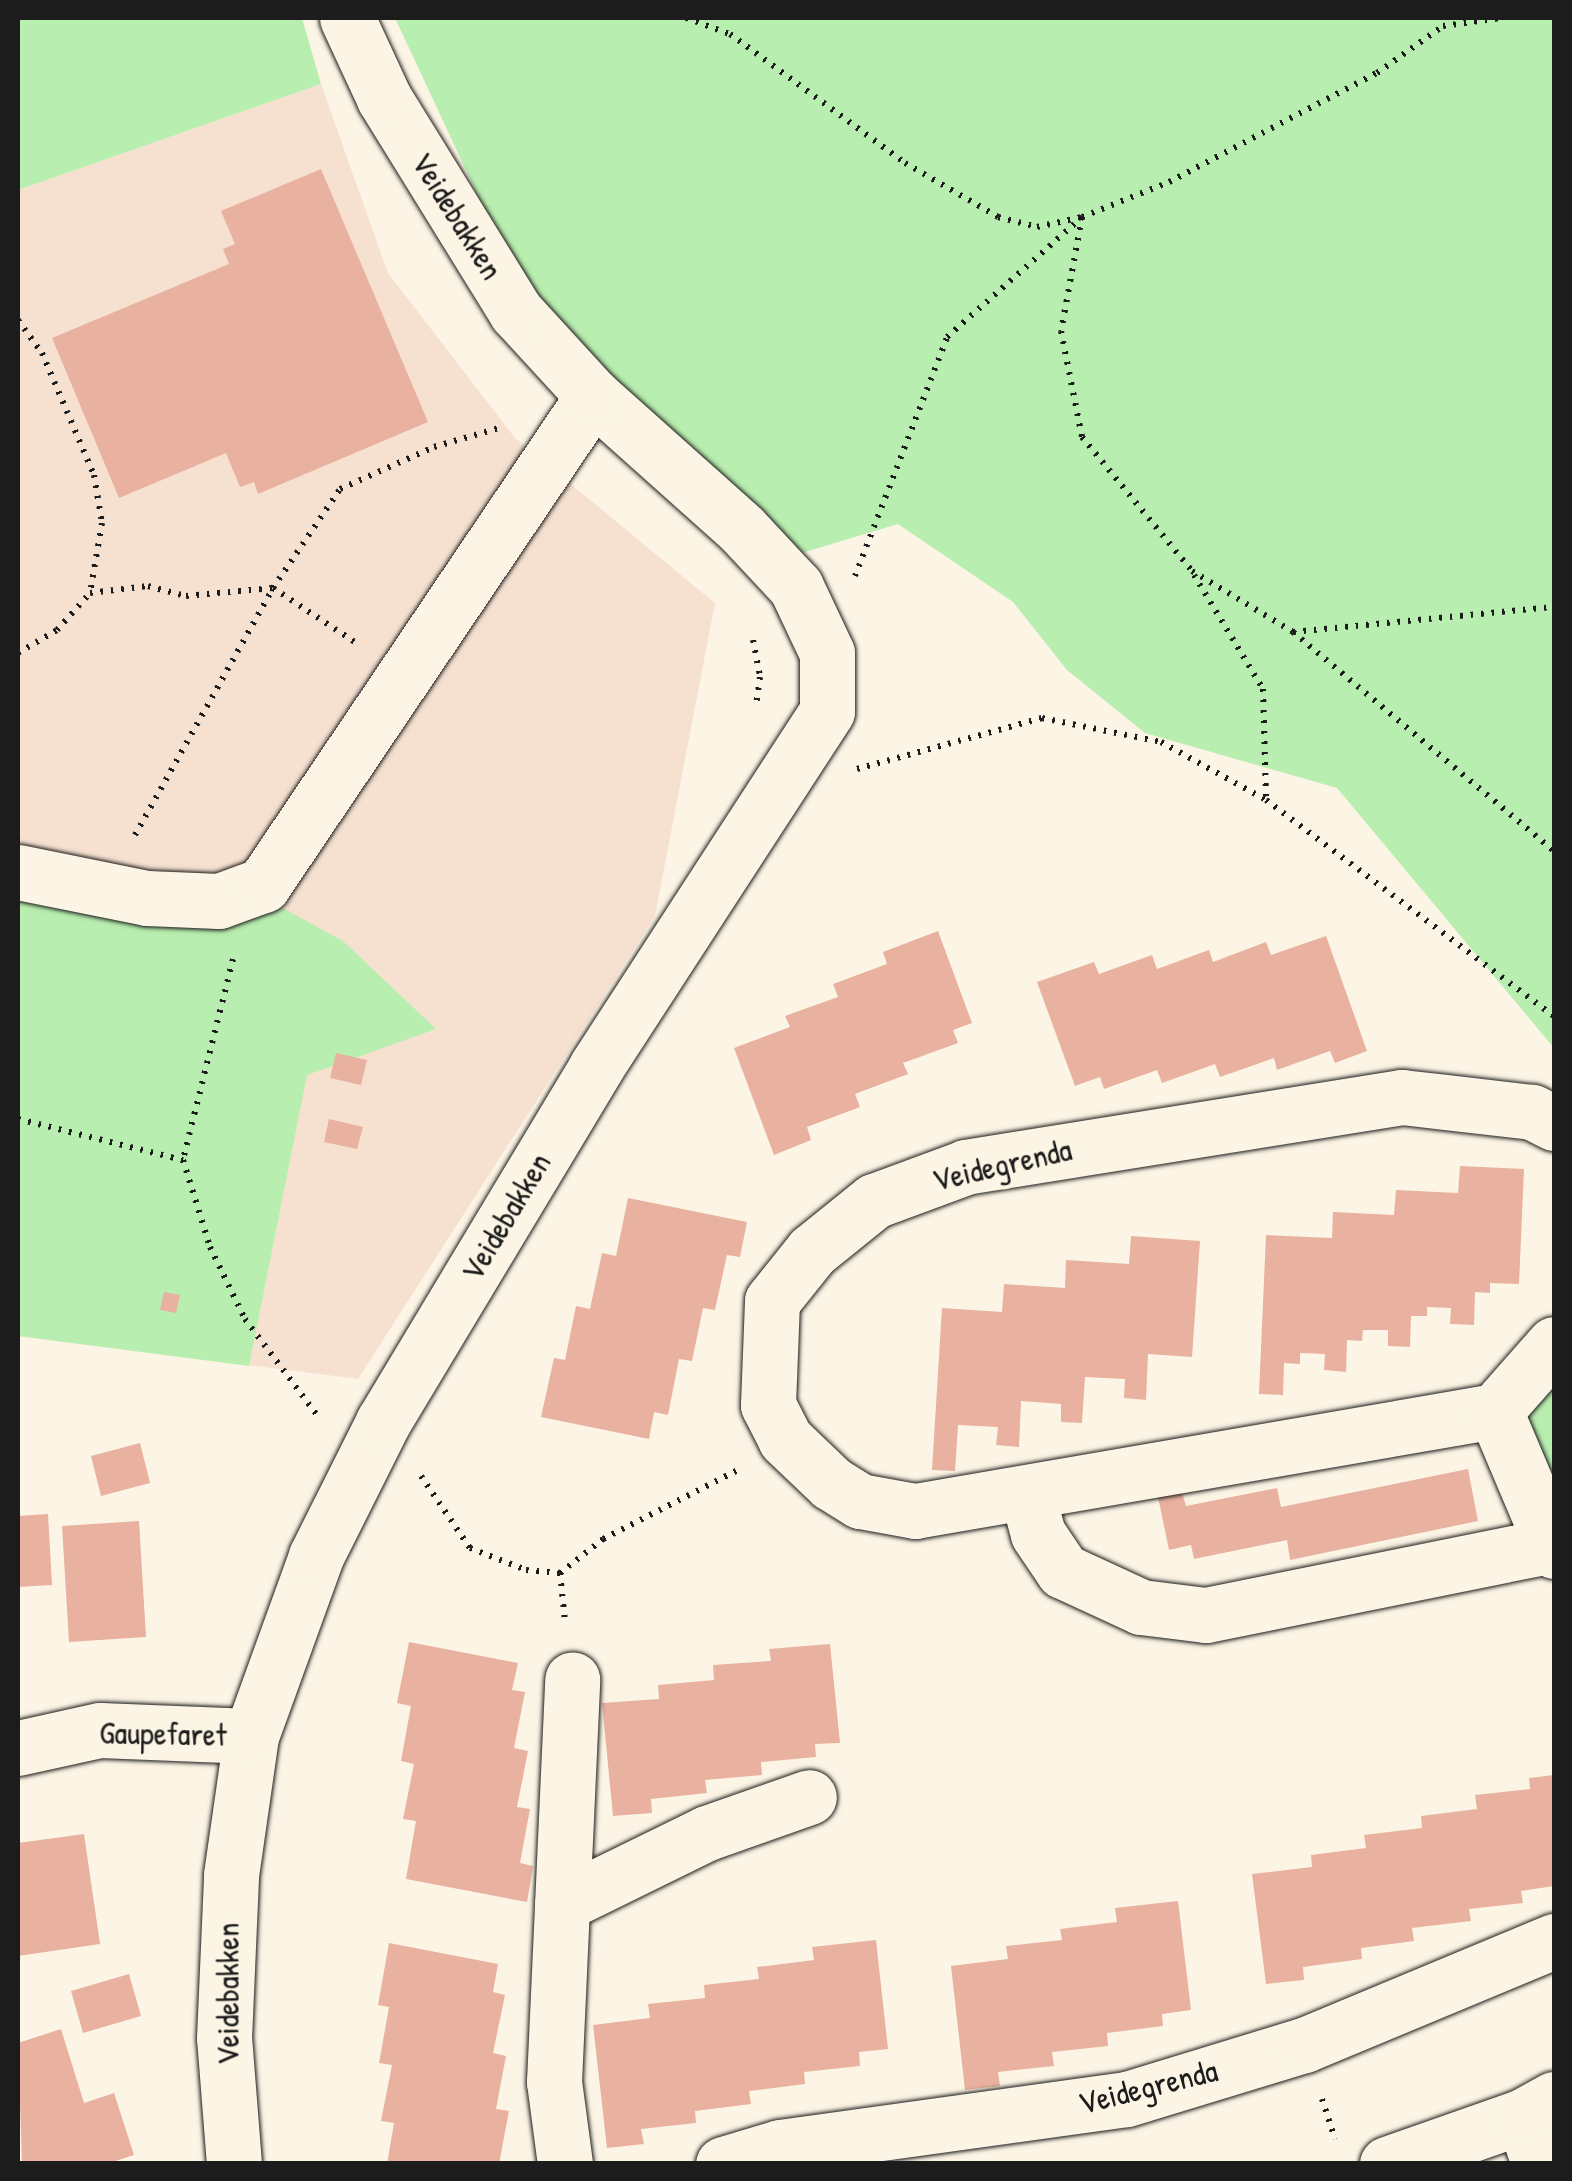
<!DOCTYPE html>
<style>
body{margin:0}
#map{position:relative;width:1572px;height:2181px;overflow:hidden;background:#fcf5e5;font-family:"Patrick Hand",sans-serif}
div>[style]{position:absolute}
.built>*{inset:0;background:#f6e1d0}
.green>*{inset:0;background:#b8eeaf}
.building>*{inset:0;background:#e9b1a0}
.path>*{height:6px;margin-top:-3px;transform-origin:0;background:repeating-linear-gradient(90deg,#1c1c1c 0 2.5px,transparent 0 10.5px)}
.roads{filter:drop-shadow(0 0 2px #1c1c1c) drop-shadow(0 0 2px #1c1c1c)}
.minor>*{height:55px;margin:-27.5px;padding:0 27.5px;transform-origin:27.5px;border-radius:27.5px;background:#fcf5e5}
span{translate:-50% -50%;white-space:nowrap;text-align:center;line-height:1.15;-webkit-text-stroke:8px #fcf5e5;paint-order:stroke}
.street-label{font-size:32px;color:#1c1c1c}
.frame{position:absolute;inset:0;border:20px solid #1c1c1c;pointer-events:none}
</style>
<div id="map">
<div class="built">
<div style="clip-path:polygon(321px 84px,388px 273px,515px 438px,715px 603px,655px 916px,358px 1379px,18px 1336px,18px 190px)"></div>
</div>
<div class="green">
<div style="clip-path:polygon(18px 18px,302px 18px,321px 84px,18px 190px)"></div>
<div style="clip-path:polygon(395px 18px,1554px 18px,1554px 1048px,1337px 788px,1145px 733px,1067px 670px,1013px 602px,898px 524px,795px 555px,528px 303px)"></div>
<div style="clip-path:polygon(237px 883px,343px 941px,436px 1029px,307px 1075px,249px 1366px,18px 1336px,18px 885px)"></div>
<div style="clip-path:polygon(1554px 1379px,1554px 1503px,1512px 1421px)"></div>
</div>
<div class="building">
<div style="clip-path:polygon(321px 169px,428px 422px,258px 494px,254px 482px,240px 487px,226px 453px,119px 498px,52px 338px,229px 264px,223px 249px,235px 244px,221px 211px)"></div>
<div style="clip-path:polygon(938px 931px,972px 1023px,953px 1030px,958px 1043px,903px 1063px,908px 1074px,855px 1094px,860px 1107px,807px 1127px,811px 1140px,774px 1155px,734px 1048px,790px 1027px,785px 1016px,838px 997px,833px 984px,887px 964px,883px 952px)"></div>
<div style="clip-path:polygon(1326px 936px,1367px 1051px,1335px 1063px,1330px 1051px,1277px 1070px,1274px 1058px,1220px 1077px,1215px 1064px,1162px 1083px,1157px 1070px,1104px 1089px,1100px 1077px,1075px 1086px,1037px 982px,1094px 962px,1099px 974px,1152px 955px,1157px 969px,1209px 950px,1213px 962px,1266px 942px,1271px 955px)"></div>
<div style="clip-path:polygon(336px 1053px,367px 1060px,361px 1085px,330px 1078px)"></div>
<div style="clip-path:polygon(329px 1119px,363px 1127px,357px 1149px,324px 1142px)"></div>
<div style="clip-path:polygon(1460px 1166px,1524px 1169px,1519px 1284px,1490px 1283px,1490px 1293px,1475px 1292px,1474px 1325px,1450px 1324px,1451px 1308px,1427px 1307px,1427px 1316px,1411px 1316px,1410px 1347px,1388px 1346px,1388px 1330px,1363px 1330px,1362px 1341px,1347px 1340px,1346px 1372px,1324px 1370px,1325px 1354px,1300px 1353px,1300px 1364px,1284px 1363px,1283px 1395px,1259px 1394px,1266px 1235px,1332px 1238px,1333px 1212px,1394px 1215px,1396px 1190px,1458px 1193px)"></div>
<div style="clip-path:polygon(628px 1198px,747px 1222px,740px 1257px,727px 1255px,715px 1310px,703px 1308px,692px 1361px,679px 1359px,668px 1415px,654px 1412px,649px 1439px,541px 1417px,554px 1358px,565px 1360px,576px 1306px,590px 1309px,602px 1253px,616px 1256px)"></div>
<div style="clip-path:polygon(1131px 1236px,1200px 1241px,1192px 1357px,1148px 1354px,1146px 1400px,1124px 1398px,1125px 1379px,1085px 1377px,1082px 1423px,1061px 1422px,1061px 1404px,1021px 1401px,1019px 1447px,996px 1445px,998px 1427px,958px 1425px,955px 1471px,932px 1470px,942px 1308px,1002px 1312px,1004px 1284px,1065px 1288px,1066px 1260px,1129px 1264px)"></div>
<div style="clip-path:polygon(164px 1292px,180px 1295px,176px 1313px,160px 1310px)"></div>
<div style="clip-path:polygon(140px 1443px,150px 1483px,101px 1496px,91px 1456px)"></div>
<div style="clip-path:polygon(1468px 1469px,1478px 1521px,1290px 1560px,1287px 1540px,1194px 1559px,1191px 1545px,1169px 1550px,1158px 1497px,1182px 1492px,1186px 1506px,1277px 1488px,1281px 1507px)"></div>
<div style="clip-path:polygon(48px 1514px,52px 1585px,18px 1587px,18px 1516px)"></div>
<div style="clip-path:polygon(139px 1521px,146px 1637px,69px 1642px,62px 1526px)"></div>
<div style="clip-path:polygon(409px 1642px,518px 1663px,512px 1690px,525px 1692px,514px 1748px,528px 1751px,517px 1807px,530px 1809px,520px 1863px,533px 1866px,527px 1902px,406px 1879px,416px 1821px,403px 1819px,414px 1764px,401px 1761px,411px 1706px,397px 1703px)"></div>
<div style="clip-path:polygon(830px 1644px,840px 1743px,815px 1744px,816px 1757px,761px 1762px,762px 1775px,705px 1780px,707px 1793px,651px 1799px,652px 1813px,613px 1816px,602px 1703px,659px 1699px,658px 1685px,714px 1680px,713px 1665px,771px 1661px,769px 1649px)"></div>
<div style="clip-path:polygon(1554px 1775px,1554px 1886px,1521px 1891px,1523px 1903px,1469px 1909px,1471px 1921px,1412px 1928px,1414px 1941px,1361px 1948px,1362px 1959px,1303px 1967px,1304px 1980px,1266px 1984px,1252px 1874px,1312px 1867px,1311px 1855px,1366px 1848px,1364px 1835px,1422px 1828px,1421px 1816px,1477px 1809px,1475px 1795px,1530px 1789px,1529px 1778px)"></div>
<div style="clip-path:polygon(84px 1834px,100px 1944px,18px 1956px,18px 1843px)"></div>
<div style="clip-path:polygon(1178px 1901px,1191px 2010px,1162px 2014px,1163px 2026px,1107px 2033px,1108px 2046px,1052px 2052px,1054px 2066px,998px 2072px,1000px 2086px,965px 2090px,951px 1966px,1008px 1959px,1006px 1946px,1062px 1940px,1060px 1929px,1117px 1922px,1115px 1908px)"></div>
<div style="clip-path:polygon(876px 1940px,888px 2049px,859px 2052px,860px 2066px,804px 2072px,805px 2084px,749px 2091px,751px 2104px,695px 2111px,696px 2123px,641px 2129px,644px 2144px,607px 2148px,593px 2025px,650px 2018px,648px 2004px,705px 1998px,704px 1985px,759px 1979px,757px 1967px,814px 1960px,812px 1947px)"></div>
<div style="clip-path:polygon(389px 1943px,498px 1964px,493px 1992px,505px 1995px,493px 2053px,506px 2056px,496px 2109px,509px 2111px,499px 2164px,387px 2164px,394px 2123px,381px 2121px,392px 2065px,379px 2063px,389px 2007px,378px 2005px)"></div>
<div style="clip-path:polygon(129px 1974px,141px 2016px,83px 2033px,71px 1991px)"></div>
<div style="clip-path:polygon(61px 2029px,84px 2103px,114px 2093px,134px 2155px,106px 2164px,22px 2164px,18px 2043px)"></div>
</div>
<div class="path">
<div style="left:686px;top:18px;width:47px;rotate:20deg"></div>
<div style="left:730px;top:34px;width:217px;rotate:36.4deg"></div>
<div style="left:905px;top:163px;width:108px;rotate:30.1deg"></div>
<div style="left:998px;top:217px;width:40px;rotate:14.4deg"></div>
<div style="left:1037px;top:227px;width:46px;rotate:-12.5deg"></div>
<div style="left:1082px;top:217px;width:116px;rotate:100.4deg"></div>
<div style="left:1061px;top:331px;width:108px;rotate:78.8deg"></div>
<div style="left:1082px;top:437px;width:173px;rotate:50.6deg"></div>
<div style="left:1192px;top:571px;width:118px;rotate:31.1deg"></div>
<div style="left:1293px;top:632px;width:341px;rotate:40deg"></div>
<div style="left:18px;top:320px;width:41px;rotate:54deg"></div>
<div style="left:42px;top:353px;width:133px;rotate:66.9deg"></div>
<div style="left:94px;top:475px;width:49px;rotate:80.5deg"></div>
<div style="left:102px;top:523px;width:71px;rotate:99.7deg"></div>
<div style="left:90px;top:593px;width:58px;rotate:-6.9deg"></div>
<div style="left:148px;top:586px;width:39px;rotate:15deg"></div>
<div style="left:186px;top:596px;width:87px;rotate:-5.3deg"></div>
<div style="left:273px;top:588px;width:98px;rotate:33.4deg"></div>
<div style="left:1194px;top:575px;width:133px;rotate:58.8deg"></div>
<div style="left:1263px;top:689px;width:109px;rotate:88.4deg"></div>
<div style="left:855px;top:576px;width:256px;rotate:-68.9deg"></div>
<div style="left:947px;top:337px;width:181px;rotate:-41.6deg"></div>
<div style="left:1082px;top:217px;width:94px;rotate:-21.9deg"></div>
<div style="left:1169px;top:182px;width:235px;rotate:-27.7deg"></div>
<div style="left:1377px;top:73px;width:81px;rotate:-35.5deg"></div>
<div style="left:1443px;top:26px;width:58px;rotate:-8deg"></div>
<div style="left:1293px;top:632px;width:262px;rotate:-5.5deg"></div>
<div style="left:753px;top:640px;width:38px;rotate:79deg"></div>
<div style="left:760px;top:677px;width:30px;rotate:98deg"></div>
<div style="left:18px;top:653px;width:45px;rotate:-30.5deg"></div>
<div style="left:57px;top:630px;width:50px;rotate:-48.3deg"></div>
<div style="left:857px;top:769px;width:192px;rotate:-15.4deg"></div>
<div style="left:1042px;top:718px;width:121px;rotate:11.4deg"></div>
<div style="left:1161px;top:742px;width:120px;rotate:28.9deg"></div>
<div style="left:1266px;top:800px;width:360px;rotate:36.9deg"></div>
<div style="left:135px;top:835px;width:283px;rotate:-60.8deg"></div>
<div style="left:273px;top:588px;width:120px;rotate:-55.9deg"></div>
<div style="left:340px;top:489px;width:103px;rotate:-24.1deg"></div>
<div style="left:434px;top:447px;width:68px;rotate:-16.3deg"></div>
<div style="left:233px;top:959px;width:207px;rotate:104deg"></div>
<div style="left:183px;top:1160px;width:91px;rotate:72.8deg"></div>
<div style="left:210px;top:1247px;width:80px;rotate:64.1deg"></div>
<div style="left:245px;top:1319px;width:125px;rotate:53.1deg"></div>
<div style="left:18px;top:1119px;width:170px;rotate:14deg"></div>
<div style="left:421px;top:1476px;width:87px;rotate:55.8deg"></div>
<div style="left:470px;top:1548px;width:60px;rotate:21.4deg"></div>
<div style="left:526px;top:1570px;width:34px;rotate:5deg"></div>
<div style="left:560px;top:1573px;width:55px;rotate:-38.3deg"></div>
<div style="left:603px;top:1539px;width:152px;rotate:-27.1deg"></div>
<div style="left:560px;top:1573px;width:48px;rotate:84.1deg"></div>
<div style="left:1322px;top:2099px;width:42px;rotate:72deg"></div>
</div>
<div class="roads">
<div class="minor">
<div style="left:18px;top:872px;width:132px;rotate:11.4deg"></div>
<div style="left:147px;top:898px;width:72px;rotate:2.4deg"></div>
<div style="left:219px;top:901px;width:47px;rotate:-20deg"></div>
<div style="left:263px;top:885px;width:590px;rotate:-55.99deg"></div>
<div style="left:1554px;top:1123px;width:25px;rotate:-153deg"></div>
<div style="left:1532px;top:1112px;width:131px;rotate:-173.4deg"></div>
<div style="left:1402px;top:1097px;width:442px;rotate:170.9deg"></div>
<div style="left:966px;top:1167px;width:98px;rotate:159.7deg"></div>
<div style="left:874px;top:1201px;width:80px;rotate:141.1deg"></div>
<div style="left:812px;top:1251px;width:64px;rotate:128.7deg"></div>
<div style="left:772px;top:1301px;width:104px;rotate:92.2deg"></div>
<div style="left:768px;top:1405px;width:38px;rotate:63deg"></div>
<div style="left:785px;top:1439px;width:64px;rotate:43.7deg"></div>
<div style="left:831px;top:1483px;width:34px;rotate:32deg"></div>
<div style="left:860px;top:1501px;width:56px;rotate:10.3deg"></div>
<div style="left:915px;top:1511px;width:589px;rotate:-9.78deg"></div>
<div style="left:1495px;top:1411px;width:89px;rotate:-48.6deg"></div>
<div style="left:1495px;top:1411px;width:152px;rotate:67.1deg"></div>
<div style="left:1027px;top:1493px;width:42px;rotate:75deg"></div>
<div style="left:1038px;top:1534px;width:45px;rotate:56deg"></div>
<div style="left:1063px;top:1571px;width:86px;rotate:24.8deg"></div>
<div style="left:1141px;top:1607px;width:65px;rotate:7deg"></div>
<div style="left:1206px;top:1615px;width:353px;rotate:-11.4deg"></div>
<div style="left:18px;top:1748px;width:84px;rotate:-12.4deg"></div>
<div style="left:100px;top:1730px;width:151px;rotate:2.3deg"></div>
<div style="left:562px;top:1904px;width:161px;rotate:-26.1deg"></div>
<div style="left:707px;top:1833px;width:108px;rotate:-19.4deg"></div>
<div style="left:1523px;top:2116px;width:51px;rotate:71.6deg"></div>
<div style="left:234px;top:2164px;width:126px;rotate:-94.5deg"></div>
<div style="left:224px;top:2038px;width:163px;rotate:-87.5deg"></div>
<div style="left:231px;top:1875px;width:140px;rotate:-81.8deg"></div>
<div style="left:251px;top:1736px;width:191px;rotate:-70.1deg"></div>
<div style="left:316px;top:1556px;width:150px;rotate:-63.4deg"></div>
<div style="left:383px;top:1422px;width:414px;rotate:-59deg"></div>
<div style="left:596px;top:1067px;width:424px;rotate:-57deg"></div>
<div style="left:827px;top:711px;width:58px;rotate:-90deg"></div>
<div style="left:827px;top:653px;width:73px;rotate:-115.2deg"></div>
<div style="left:796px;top:587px;width:79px;rotate:-133deg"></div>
<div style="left:742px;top:529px;width:200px;rotate:-138.2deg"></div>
<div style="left:593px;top:396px;width:114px;rotate:-132.5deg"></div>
<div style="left:516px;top:312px;width:251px;rotate:-121.7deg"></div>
<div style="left:384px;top:98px;width:88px;rotate:-114.8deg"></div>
<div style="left:565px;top:2164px;width:83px;rotate:-97.6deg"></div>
<div style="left:554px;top:2082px;width:403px;rotate:-87.4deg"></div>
<div style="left:723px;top:2164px;width:59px;rotate:-16.6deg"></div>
<div style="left:780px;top:2147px;width:350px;rotate:-7.9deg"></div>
<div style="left:1127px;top:2099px;width:185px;rotate:-17deg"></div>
<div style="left:1304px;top:2045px;width:271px;rotate:-22.6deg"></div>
<div style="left:1387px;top:2164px;width:144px;rotate:-19.4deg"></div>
<div style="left:1523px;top:2116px;width:35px;rotate:-29deg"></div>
</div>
</div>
<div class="street-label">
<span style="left:457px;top:216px;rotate:58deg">Veidebakken</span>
<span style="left:1002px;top:1165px;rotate:-13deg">Veidegrenda</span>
<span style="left:506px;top:1217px;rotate:-59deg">Veidebakken</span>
<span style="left:163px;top:1734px;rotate:1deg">Gaupefaret</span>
<span style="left:228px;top:1994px;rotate:-90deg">Veidebakken</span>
<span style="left:1148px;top:2087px;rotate:-14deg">Veidegrenda</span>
</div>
<div class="frame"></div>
</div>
